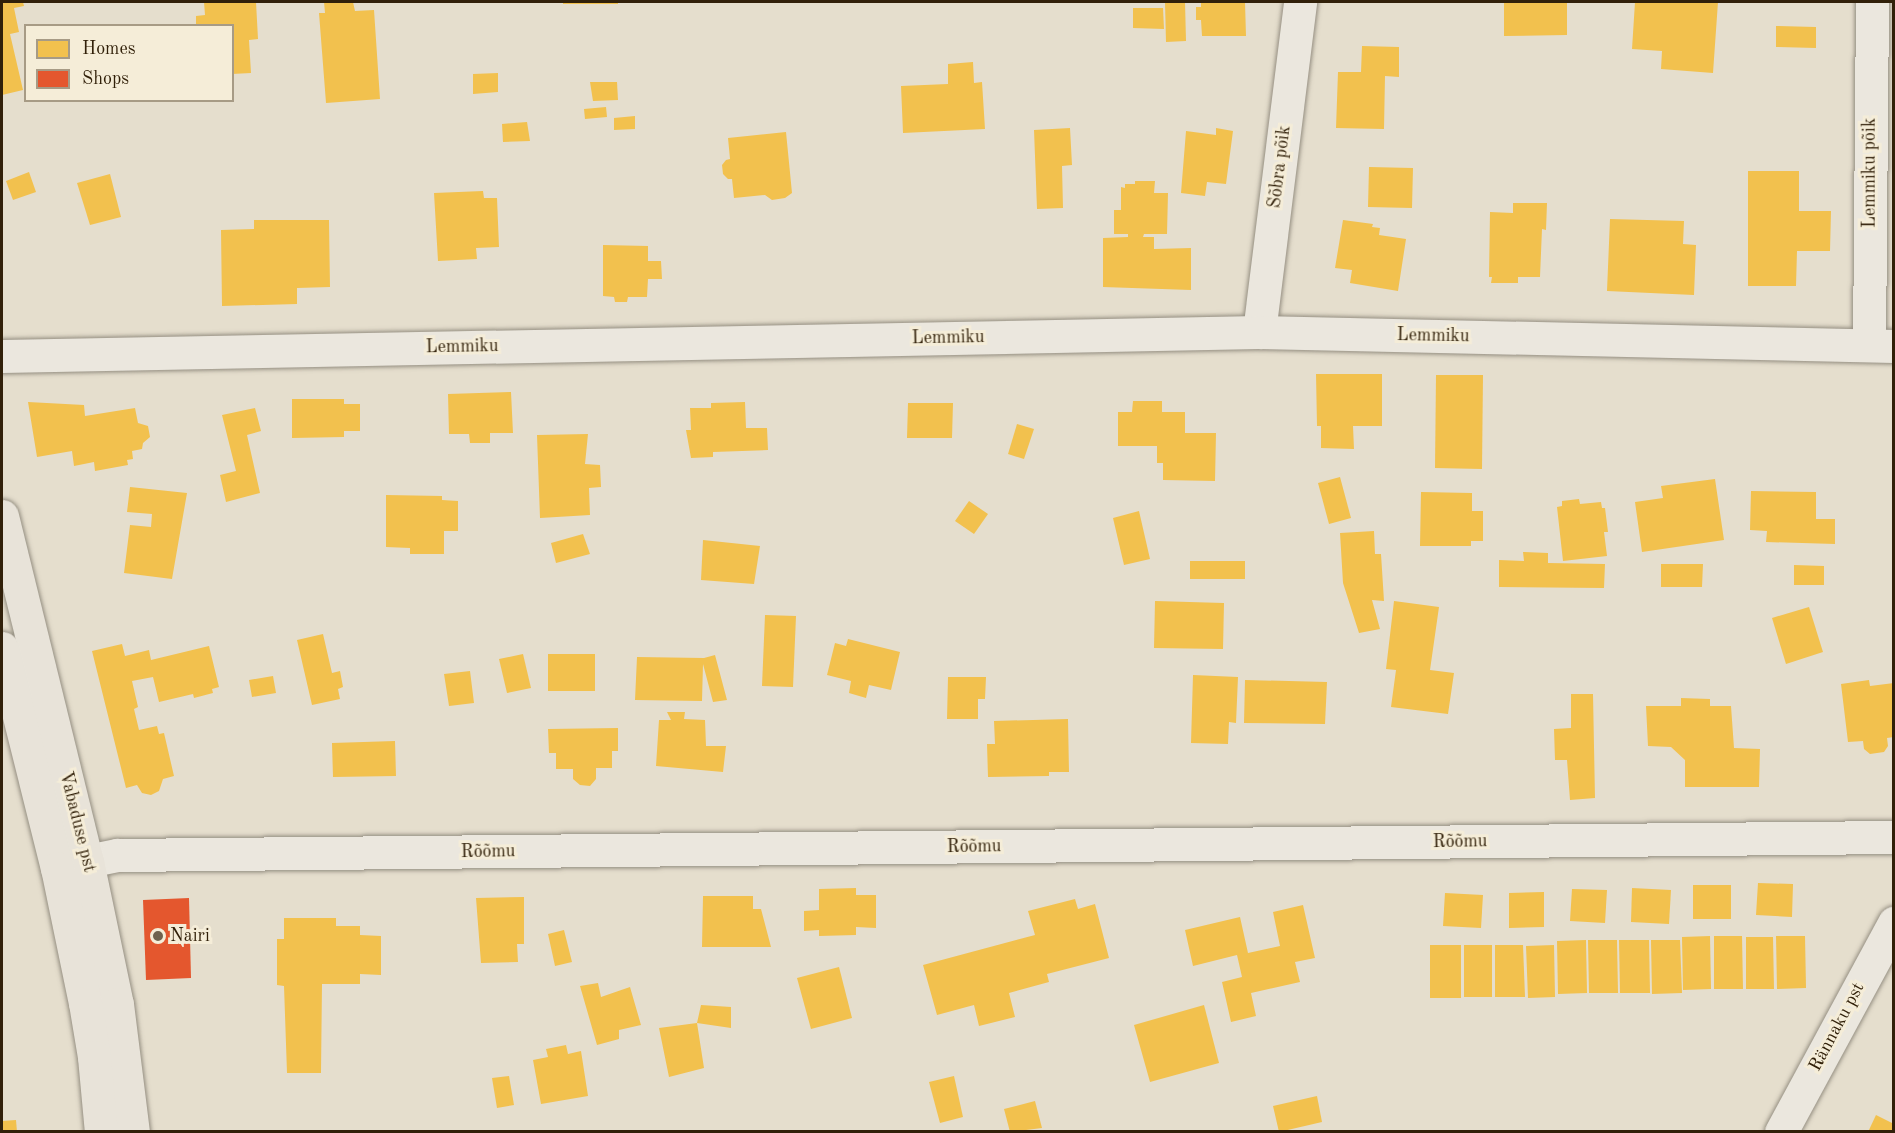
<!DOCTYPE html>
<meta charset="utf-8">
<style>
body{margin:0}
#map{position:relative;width:1895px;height:1133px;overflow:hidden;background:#e5decd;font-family:"Old Standard TT",serif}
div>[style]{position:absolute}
.homes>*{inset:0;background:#f2c14e}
.shops>*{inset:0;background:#e4572e}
.roads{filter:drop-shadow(0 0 2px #958f82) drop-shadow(0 0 2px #958f82)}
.street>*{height:33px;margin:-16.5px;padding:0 16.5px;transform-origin:16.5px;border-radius:16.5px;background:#ebe7de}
.highway>*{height:33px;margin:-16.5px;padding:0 16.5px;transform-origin:16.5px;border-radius:16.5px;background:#e8e3d9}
.dots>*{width:16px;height:16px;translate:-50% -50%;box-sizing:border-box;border:3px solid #f5edd8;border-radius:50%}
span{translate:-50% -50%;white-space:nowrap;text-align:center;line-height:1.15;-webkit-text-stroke:6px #f5edd8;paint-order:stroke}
.street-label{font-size:18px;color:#312009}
.poi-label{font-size:18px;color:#312009}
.left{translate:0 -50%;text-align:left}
.frame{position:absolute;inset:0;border:3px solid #312009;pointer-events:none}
.legend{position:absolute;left:24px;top:24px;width:210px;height:78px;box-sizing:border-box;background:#f5edd8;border:2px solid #a79b85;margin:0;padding:8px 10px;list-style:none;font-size:18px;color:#312009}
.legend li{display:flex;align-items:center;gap:12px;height:30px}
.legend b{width:30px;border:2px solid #a79b85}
</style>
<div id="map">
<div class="homes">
<div style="clip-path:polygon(2px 2px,23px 2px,24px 6px,14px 8px,19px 32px,10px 34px,23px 90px,2px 95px)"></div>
<div style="clip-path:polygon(204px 2px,256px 2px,258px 39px,249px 40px,251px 73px,232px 74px,232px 26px,196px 26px,196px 16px,205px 15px)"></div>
<div style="clip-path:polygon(324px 2px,353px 2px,355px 11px,374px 10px,380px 99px,326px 103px,319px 13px,325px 13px)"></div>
<div style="clip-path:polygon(563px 2px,618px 2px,618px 4px,563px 4px)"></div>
<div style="clip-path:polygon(1165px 2px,1185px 2px,1186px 41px,1166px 42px)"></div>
<div style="clip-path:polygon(1201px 2px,1245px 2px,1246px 36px,1202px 36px,1201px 20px,1196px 20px,1196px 7px,1201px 7px)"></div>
<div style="clip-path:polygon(1504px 2px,1567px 2px,1567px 35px,1504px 36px)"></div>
<div style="clip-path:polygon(1635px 2px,1718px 2px,1713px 73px,1661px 69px,1662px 51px,1632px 49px)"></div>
<div style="clip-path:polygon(1133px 8px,1163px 8px,1164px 29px,1133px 28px)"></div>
<div style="clip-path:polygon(1776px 26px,1816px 27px,1816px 48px,1776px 47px)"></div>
<div style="clip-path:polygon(1362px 46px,1399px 47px,1399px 77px,1385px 76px,1384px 129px,1336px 128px,1338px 72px,1361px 72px)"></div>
<div style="clip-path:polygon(973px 62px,974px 83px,982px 82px,985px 129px,903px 133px,901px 86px,948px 84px,948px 64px)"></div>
<div style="clip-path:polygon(498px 73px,498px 92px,473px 94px,473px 74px)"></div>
<div style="clip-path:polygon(590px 82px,617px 82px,618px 100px,593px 101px)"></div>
<div style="clip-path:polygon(606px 107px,607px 117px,585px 119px,584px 109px)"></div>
<div style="clip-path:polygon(635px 116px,635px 129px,614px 130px,614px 118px)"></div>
<div style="clip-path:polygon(527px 122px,530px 141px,503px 142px,502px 124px)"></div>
<div style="clip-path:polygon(1070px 128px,1072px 165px,1062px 166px,1063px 208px,1037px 209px,1034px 130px)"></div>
<div style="clip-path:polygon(1216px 128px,1233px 131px,1226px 184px,1207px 182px,1205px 196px,1181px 193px,1186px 131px,1216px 135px)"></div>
<div style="clip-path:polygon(786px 132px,792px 193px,785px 198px,772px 200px,765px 195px,734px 198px,732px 179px,728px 179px,723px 174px,722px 165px,726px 160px,730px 159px,728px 138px)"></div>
<div style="clip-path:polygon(1369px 167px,1413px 168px,1412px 208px,1368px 207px)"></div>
<div style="clip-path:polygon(1748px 171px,1799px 171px,1799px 211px,1831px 211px,1830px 251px,1797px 251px,1796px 286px,1748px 286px)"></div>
<div style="clip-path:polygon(29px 172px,36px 192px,13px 200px,6px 181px)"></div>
<div style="clip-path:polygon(110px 174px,121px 217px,90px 225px,77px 183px)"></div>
<div style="clip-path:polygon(1135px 181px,1155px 181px,1154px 193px,1168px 193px,1167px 234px,1144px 234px,1143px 237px,1154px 237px,1154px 249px,1191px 248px,1191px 290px,1103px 287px,1103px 238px,1128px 237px,1128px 234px,1114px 234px,1114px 210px,1121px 210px,1121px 187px,1125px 188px,1125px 184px,1135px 184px)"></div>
<div style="clip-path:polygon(483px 191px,484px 198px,497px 198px,499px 247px,476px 248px,477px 259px,438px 261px,434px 193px)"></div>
<div style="clip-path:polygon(1513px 203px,1547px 203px,1546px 230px,1542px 229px,1540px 277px,1518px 277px,1518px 283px,1491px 283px,1492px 277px,1489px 277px,1490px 212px,1513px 213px)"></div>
<div style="clip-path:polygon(1610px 219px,1684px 221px,1683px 244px,1696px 245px,1694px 295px,1607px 291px)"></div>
<div style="clip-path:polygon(254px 220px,329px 220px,330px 287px,297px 288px,297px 304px,222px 306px,221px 230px,254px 229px)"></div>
<div style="clip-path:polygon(1343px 220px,1373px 224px,1372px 227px,1380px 228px,1379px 235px,1406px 239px,1398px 291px,1350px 283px,1352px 270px,1335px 268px)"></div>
<div style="clip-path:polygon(603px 245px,648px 246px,648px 261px,661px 261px,662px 279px,648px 279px,647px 297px,628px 297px,627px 302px,615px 302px,614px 297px,603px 296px)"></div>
<div style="clip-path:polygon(1316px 374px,1382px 374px,1382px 426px,1353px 426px,1354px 449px,1321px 448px,1321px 426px,1317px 426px)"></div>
<div style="clip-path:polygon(1436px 375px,1483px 375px,1482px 469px,1435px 468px)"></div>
<div style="clip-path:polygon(511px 392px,513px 433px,490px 433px,490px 443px,470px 443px,469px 434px,449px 434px,448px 394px)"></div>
<div style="clip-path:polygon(292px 399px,344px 399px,344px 404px,360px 404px,360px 431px,344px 431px,344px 437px,292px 438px)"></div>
<div style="clip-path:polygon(1133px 401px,1162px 401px,1162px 412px,1185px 412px,1185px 433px,1216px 433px,1215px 481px,1163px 480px,1163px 463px,1157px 463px,1157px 446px,1118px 446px,1118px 412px,1132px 412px)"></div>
<div style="clip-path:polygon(28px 402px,84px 405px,85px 416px,135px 408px,138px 423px,148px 426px,150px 437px,143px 443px,142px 449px,132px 451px,133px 459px,127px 460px,128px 465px,95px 471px,94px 462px,74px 466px,72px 451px,37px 457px)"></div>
<div style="clip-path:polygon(745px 402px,746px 428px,767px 428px,768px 450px,713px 452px,713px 457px,691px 458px,686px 430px,691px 430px,690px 408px,711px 408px,711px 403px)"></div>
<div style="clip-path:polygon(908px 403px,953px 403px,952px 438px,907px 438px)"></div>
<div style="clip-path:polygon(255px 408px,261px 431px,247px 435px,260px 493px,226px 502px,220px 475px,236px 471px,222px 415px)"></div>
<div style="clip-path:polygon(1017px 424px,1034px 429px,1024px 459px,1008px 454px)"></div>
<div style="clip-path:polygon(588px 434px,585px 464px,600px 465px,601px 487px,589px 488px,590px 515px,540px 518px,537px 435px)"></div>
<div style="clip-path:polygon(1340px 477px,1351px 518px,1329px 524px,1318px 483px)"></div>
<div style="clip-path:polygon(1715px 479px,1724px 540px,1642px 552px,1635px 502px,1663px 498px,1661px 486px)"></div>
<div style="clip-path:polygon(130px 487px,187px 493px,172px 579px,124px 573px,130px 525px,151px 527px,152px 514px,127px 512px)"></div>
<div style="clip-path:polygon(1751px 491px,1816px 492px,1816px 519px,1835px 519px,1835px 544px,1766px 542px,1767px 531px,1750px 530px)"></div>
<div style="clip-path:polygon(1421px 492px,1472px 493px,1472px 511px,1483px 511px,1483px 541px,1471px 541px,1471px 546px,1420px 546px)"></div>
<div style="clip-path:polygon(386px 495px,442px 496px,442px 500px,458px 501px,458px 531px,444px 531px,444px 554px,410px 554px,410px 548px,386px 547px)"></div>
<div style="clip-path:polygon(1579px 499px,1580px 504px,1601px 502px,1602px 508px,1605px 508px,1608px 532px,1604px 532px,1607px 556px,1563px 561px,1557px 507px,1562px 506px,1562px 501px)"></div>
<div style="clip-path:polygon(969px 501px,988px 514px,974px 534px,955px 521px)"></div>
<div style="clip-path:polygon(1139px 511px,1150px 559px,1124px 565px,1113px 518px)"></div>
<div style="clip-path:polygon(1374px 531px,1375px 554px,1381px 554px,1384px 601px,1372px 600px,1380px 629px,1359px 633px,1343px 583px,1340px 533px)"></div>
<div style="clip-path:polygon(583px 534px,590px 554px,556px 563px,551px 543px)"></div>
<div style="clip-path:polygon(703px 540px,760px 546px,754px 584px,701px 580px)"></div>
<div style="clip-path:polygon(1523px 552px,1548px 553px,1548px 563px,1605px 564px,1604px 588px,1499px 587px,1499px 560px,1524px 561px)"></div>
<div style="clip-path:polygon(1190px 561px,1245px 561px,1245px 579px,1190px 579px)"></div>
<div style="clip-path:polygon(1661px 564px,1703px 564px,1702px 587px,1661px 587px)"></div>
<div style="clip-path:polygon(1794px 565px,1824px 566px,1824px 585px,1794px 585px)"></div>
<div style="clip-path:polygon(1155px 601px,1224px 603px,1223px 649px,1154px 648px)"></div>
<div style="clip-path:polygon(1394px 601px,1439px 607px,1430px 670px,1454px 673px,1448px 714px,1391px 707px,1396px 670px,1386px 669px)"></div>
<div style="clip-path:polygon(1809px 607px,1823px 652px,1786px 664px,1772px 618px)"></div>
<div style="clip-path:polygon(765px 615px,796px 616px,793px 687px,762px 686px)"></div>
<div style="clip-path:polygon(323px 634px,332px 673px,340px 671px,343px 687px,338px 689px,340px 699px,312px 705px,297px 640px)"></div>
<div style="clip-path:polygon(848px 639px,900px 652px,891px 690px,869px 685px,866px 698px,849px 693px,851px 681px,827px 675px,835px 643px,846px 646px)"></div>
<div style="clip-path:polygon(122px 644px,125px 656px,149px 650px,151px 660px,209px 646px,219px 687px,212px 689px,213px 693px,194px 698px,193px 694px,159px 702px,153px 677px,132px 681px,138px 707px,134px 709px,139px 730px,157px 726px,159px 734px,164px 733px,174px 776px,163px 779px,159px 791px,151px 795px,142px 793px,137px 785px,126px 788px,92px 651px)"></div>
<div style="clip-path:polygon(523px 654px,531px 688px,507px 693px,499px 659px)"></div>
<div style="clip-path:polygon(548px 654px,595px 654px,595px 691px,548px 691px)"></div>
<div style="clip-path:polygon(715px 655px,727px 700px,713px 702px,703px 664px,702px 701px,635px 700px,637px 657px,704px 658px)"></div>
<div style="clip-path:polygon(470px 671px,474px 703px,449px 706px,444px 674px)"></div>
<div style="clip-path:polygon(1193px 675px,1238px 677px,1236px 723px,1229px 722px,1228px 744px,1191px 743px)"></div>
<div style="clip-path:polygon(273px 676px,276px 693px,252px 697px,249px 680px)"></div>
<div style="clip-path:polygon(948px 677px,986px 677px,985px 699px,978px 699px,978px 719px,947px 719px)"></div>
<div style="clip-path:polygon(1245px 680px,1327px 682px,1325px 724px,1244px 723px)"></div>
<div style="clip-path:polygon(1869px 680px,1870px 686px,1894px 683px,1894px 737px,1887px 738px,1888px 746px,1884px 752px,1870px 754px,1864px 749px,1863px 741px,1848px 742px,1841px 684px)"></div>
<div style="clip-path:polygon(1571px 694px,1593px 694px,1595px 798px,1570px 800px,1567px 760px,1555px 760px,1554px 729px,1571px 728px)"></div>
<div style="clip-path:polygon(1681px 698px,1710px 699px,1710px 706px,1731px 706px,1734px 748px,1760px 749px,1759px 787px,1685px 787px,1685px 760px,1671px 747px,1648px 746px,1646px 706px,1681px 706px)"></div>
<div style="clip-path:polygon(667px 712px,685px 712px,684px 719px,705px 720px,706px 746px,726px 746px,723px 772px,656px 766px,659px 720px,671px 720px)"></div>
<div style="clip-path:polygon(1068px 719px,1069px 772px,1049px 772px,1049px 776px,988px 777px,987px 744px,995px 744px,994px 721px)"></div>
<div style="clip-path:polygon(618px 728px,618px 751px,612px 751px,612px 768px,596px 768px,596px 779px,590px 786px,580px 785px,573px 779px,573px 769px,556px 769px,556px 753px,549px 753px,548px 729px)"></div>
<div style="clip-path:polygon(395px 741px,396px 776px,333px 777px,332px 743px)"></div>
<div style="clip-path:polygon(1758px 883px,1793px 884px,1792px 917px,1756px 915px)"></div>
<div style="clip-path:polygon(1693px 885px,1731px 885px,1731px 919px,1693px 919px)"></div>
<div style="clip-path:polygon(856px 888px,856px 895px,876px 895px,876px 928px,856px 927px,856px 935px,819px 936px,819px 930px,804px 931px,804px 911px,819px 910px,819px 889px)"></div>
<div style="clip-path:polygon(1632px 888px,1671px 890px,1669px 924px,1631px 922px)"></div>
<div style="clip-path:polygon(1572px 889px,1607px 890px,1605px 923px,1570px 921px)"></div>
<div style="clip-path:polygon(1544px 892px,1544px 927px,1509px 928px,1509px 893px)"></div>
<div style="clip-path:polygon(1445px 893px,1483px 895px,1481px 928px,1443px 926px)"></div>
<div style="clip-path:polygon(703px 896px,753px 896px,753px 909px,761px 909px,771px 947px,702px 947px)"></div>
<div style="clip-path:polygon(524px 897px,524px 944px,517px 944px,518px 962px,481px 963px,476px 898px)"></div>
<div style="clip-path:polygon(1075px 899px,1078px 909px,1095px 904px,1109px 958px,1047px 974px,1049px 982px,1009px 993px,1015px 1017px,979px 1026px,974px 1005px,937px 1015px,923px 965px,1035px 935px,1028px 911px)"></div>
<div style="clip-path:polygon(1303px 905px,1315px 958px,1295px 962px,1300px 982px,1251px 993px,1256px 1016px,1231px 1022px,1222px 982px,1242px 977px,1237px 955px,1193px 966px,1185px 930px,1240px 917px,1248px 953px,1280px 946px,1273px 912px)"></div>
<div style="clip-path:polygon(284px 918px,336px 918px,336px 926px,360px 926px,360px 935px,381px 936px,381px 975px,360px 974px,360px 984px,322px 984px,321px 1073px,287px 1073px,284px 986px,277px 985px,277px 939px,284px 939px)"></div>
<div style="clip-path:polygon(564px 930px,572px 962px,555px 966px,548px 934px)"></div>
<div style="clip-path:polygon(1710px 936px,1711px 989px,1683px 990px,1682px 937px)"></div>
<div style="clip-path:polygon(1714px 936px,1742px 936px,1743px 989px,1714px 989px)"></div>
<div style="clip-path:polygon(1776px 936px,1805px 936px,1806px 988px,1777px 989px)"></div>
<div style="clip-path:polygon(1746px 937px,1773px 937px,1774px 989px,1746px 989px)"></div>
<div style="clip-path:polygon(1586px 940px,1587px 993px,1558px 994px,1557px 941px)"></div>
<div style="clip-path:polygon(1588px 940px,1617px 940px,1618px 993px,1589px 993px)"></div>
<div style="clip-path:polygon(1619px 940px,1649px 940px,1650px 993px,1620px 993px)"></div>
<div style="clip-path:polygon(1651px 940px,1680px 940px,1682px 993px,1652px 994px)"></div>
<div style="clip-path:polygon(1430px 945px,1461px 945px,1461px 998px,1430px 998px)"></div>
<div style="clip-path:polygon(1464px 945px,1492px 945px,1492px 997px,1464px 997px)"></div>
<div style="clip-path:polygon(1495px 945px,1523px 945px,1525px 997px,1495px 997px)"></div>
<div style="clip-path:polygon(1554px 945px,1555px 997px,1528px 998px,1526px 946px)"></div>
<div style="clip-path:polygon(839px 967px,852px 1018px,811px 1029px,797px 978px)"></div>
<div style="clip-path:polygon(598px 983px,601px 997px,630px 987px,641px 1025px,619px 1030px,619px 1039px,597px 1045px,580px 986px)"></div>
<div style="clip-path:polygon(701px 1005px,731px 1007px,731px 1028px,697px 1023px,704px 1068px,669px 1077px,659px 1028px,697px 1023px)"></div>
<div style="clip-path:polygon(1204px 1005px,1219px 1063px,1150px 1082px,1134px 1025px)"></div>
<div style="clip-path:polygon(566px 1045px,568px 1054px,581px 1051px,588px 1096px,541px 1104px,533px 1060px,548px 1057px,546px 1049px)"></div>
<div style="clip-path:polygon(509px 1076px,514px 1105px,497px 1108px,492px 1078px)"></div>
<div style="clip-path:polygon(954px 1076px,963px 1117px,940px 1123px,929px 1082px)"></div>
<div style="clip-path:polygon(1317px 1096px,1322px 1122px,1279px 1132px,1273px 1106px)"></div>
<div style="clip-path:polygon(1035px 1101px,1042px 1128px,1010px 1132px,1004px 1109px)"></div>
<div style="clip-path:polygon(1876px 1115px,1894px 1124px,1894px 1132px,1868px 1132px)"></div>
<div style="clip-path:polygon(16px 1120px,17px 1132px,2px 1132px,2px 1121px)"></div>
</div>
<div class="shops">
<div style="clip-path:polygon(189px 898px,191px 978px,146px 980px,143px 900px)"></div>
</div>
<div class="roads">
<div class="street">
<div style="left:1259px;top:332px;width:333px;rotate:-82.9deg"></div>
<div style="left:1869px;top:345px;width:343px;rotate:-89.5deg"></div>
<div style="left:2px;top:356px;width:1257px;rotate:-1.09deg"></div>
<div style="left:1259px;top:332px;width:635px;rotate:1.26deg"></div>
<div style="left:58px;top:867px;width:60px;rotate:-11.5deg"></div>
<div style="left:117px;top:855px;width:1777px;rotate:-0.58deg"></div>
<div style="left:1781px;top:1132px;width:238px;rotate:-61.6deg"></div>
</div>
<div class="highway">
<div style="left:2px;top:516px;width:355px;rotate:76.2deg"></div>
<div style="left:87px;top:861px;width:146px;rotate:78.2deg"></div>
<div style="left:117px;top:1004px;width:129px;rotate:82.9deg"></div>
<div style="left:2px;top:648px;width:227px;rotate:76deg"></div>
<div style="left:57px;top:868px;width:138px;rotate:78.3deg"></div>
<div style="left:85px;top:1003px;width:55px;rotate:80.5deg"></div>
<div style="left:94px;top:1057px;width:75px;rotate:84.7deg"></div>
</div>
</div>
<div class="dots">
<div style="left:158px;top:936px;background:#70624e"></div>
</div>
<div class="street-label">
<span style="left:1280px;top:167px;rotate:-83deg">Sõbra põik</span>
<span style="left:1870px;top:173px;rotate:-90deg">Lemmiku põik</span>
<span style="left:1433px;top:336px;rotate:1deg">Lemmiku</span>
<span style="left:948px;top:338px;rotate:-1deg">Lemmiku</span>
<span style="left:462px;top:347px;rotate:-1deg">Lemmiku</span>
<span style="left:77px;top:822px;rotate:76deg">Vabaduse pst</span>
<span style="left:1460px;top:842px;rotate:-1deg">Rõõmu</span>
<span style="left:974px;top:847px;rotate:-1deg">Rõõmu</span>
<span style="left:488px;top:852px;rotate:-1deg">Rõõmu</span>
<span style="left:1837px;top:1027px;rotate:-62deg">Rännaku pst</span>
</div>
<div class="poi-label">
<span class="left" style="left:170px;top:936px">Nairi</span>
</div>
<div class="frame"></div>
<ul class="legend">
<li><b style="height:16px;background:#f2c14e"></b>Homes</li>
<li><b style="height:16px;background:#e4572e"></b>Shops</li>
</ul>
</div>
